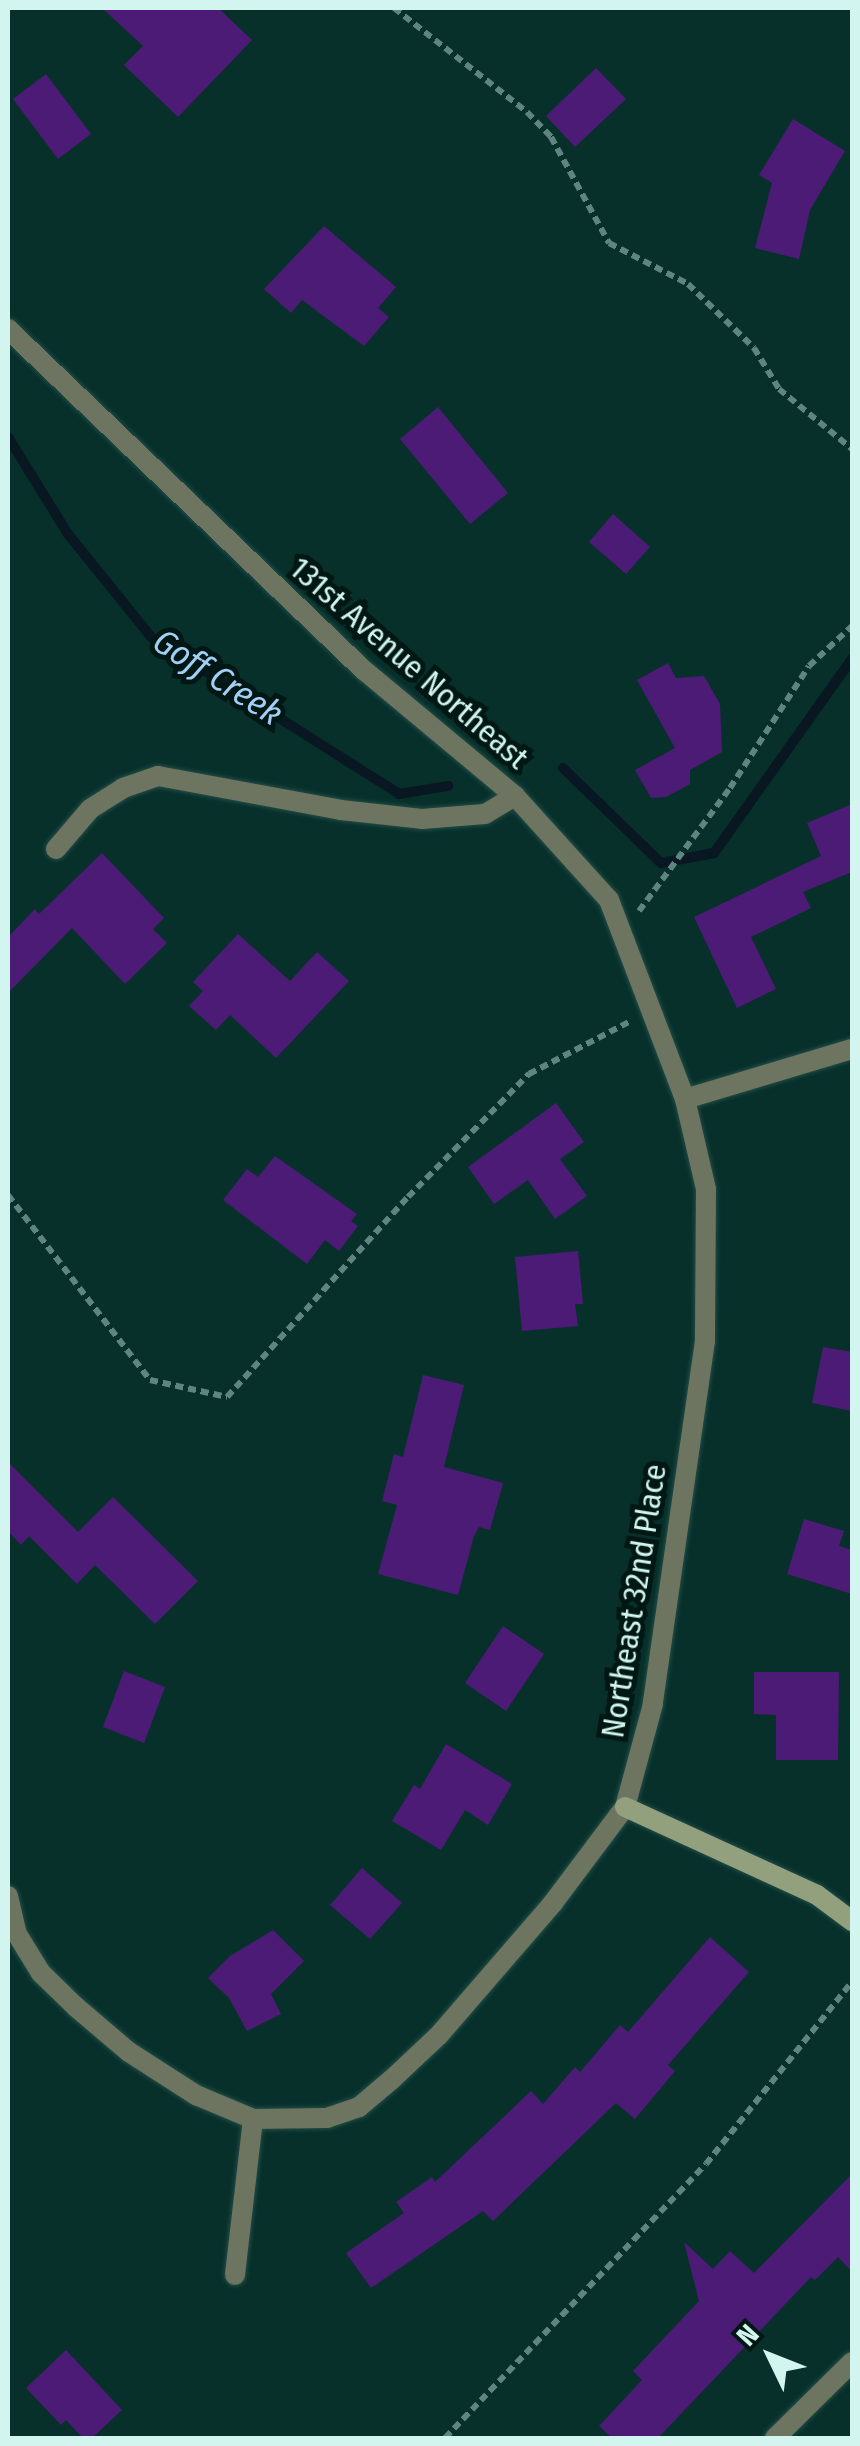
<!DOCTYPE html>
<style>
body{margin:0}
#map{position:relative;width:860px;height:2446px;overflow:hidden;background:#07302b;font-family:"Fira Sans Condensed",sans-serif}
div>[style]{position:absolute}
.stream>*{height:10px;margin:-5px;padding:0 5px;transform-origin:5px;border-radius:5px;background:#091722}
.building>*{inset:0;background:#4c1b76}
.path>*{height:6px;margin-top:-3px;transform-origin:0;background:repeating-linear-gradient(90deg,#5e857f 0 8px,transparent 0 13px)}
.roads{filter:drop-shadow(0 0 2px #234c46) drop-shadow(0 0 2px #234c46)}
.street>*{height:20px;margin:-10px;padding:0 10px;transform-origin:10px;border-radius:10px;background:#6d7560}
.secondary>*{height:20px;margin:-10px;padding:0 10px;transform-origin:10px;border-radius:10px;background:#93a07e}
span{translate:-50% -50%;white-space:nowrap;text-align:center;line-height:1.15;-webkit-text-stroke:10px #001713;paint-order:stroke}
.street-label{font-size:32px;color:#d2f5ef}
.water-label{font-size:35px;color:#a2cff5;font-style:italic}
.frame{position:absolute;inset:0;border:10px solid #d2f5ef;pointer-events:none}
.north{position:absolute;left:720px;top:2306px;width:100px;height:100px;-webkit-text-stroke:8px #001713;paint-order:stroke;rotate:313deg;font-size:28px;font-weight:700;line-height:40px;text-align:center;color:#d2f5ef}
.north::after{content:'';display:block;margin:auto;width:35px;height:45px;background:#d2f5ef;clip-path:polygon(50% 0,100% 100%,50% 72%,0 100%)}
</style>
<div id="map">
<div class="stream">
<div style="left:8px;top:437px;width:114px;rotate:58.3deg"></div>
<div style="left:68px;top:534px;width:132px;rotate:51.1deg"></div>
<div style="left:151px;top:637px;width:294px;rotate:32.3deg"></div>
<div style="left:399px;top:794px;width:50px;rotate:-9.3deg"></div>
<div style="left:563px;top:768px;width:136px;rotate:44.1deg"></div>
<div style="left:661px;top:863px;width:54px;rotate:-10.7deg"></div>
<div style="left:714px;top:853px;width:238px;rotate:-54.6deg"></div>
</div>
<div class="building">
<div style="clip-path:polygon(102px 8px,218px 8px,252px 40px,178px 117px,124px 65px,143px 46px)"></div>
<div style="clip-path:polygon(596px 68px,626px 99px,575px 147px,546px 116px)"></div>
<div style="clip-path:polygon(46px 74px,91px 134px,58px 159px,13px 99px)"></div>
<div style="clip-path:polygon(793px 119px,845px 151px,810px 210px,799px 259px,755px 248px,772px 183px,759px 175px)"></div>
<div style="clip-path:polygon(324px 226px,396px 287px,378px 308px,389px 317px,364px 346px,302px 300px,291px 313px,264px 289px)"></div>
<div style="clip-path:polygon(438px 407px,508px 493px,470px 524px,400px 439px)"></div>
<div style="clip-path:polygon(613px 514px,650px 547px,626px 574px,589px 542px)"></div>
<div style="clip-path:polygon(668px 663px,676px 678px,704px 676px,720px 704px,722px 752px,690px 770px,690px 784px,666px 797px,651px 798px,635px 770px,675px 748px,637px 680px)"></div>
<div style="clip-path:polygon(852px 804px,852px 872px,803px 892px,811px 908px,751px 937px,776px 989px,737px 1008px,694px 917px,821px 856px,807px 823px)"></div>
<div style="clip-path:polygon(102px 853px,164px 918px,153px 929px,167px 943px,125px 984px,72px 928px,8px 993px,8px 937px,35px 909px,39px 914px)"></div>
<div style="clip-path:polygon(238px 934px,290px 981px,317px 952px,349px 981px,276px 1058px,230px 1015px,216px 1030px,189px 1006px,203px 991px,193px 982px)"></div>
<div style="clip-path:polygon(556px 1103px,584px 1142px,560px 1159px,587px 1196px,555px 1219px,528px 1180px,494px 1204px,468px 1167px)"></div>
<div style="clip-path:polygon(275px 1156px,357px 1214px,351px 1221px,358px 1226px,339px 1251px,325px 1240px,307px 1264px,223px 1200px,247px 1169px,258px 1177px)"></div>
<div style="clip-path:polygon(578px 1251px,583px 1304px,575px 1304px,578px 1326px,522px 1331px,515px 1257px)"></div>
<div style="clip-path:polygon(823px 1347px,852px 1352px,852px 1411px,812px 1403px)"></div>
<div style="clip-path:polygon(423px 1375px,464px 1385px,444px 1467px,503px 1483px,490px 1530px,479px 1527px,474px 1536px,458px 1595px,378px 1574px,397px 1505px,382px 1501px,394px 1454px,403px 1457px)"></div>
<div style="clip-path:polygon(8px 1462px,78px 1532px,113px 1497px,198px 1581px,155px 1624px,95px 1565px,77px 1584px,29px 1536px,21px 1545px,8px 1531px)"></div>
<div style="clip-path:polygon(804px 1519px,844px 1531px,839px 1546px,852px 1550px,852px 1594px,787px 1574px)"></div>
<div style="clip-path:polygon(503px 1626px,544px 1654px,506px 1711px,465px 1683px)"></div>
<div style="clip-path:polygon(124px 1671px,165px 1687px,144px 1743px,103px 1727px)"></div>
<div style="clip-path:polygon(754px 1672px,839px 1672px,838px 1760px,776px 1760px,776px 1715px,754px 1714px)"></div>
<div style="clip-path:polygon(446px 1744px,512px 1784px,488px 1825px,465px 1810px,441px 1850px,392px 1821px,414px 1785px,420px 1789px)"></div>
<div style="clip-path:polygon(362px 1868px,402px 1903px,370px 1939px,330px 1905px)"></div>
<div style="clip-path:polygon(273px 1930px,304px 1961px,271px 1994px,281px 2014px,247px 2031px,229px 1998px,208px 1978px,230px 1956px)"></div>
<div style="clip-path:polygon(710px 1937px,749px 1972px,668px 2065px,675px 2071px,635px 2119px,616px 2103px,493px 2221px,483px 2211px,371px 2288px,346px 2253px,404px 2213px,396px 2202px,432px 2177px,435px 2182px,531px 2091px,543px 2104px,575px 2067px,580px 2072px,620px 2025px,628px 2032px)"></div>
<div style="clip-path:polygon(852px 2174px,852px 2272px,838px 2257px,815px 2280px,811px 2277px,658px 2438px,612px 2438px,599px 2426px,642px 2380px,633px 2371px,699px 2301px,684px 2242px,713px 2269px,730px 2251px,754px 2273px)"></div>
<div style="clip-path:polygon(66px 2350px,122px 2410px,92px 2438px,83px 2438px,66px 2420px,61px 2425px,26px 2388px)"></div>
</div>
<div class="path">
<div style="left:394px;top:8px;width:169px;rotate:38deg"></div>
<div style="left:527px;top:112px;width:35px;rotate:46deg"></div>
<div style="left:551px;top:137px;width:121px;rotate:61.3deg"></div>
<div style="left:609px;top:243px;width:89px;rotate:27.4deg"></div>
<div style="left:688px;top:284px;width:92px;rotate:44.1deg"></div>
<div style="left:754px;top:348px;width:48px;rotate:58.6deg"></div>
<div style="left:779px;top:389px;width:94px;rotate:39.4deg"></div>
<div style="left:639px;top:911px;width:153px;rotate:-53.5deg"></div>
<div style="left:730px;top:788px;width:145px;rotate:-57.1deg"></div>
<div style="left:809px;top:666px;width:59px;rotate:-42.9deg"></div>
<div style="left:8px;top:1195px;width:233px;rotate:52.5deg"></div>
<div style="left:150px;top:1380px;width:79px;rotate:12.4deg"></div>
<div style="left:227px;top:1397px;width:270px;rotate:-47.9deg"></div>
<div style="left:408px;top:1197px;width:173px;rotate:-45.5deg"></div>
<div style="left:529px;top:1074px;width:115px;rotate:-27.5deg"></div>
<div style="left:445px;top:2438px;width:378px;rotate:-46.4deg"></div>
<div style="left:706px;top:2164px;width:233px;rotate:-51.3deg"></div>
</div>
<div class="roads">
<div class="street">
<div style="left:8px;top:329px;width:494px;rotate:43.8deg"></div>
<div style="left:365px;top:671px;width:195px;rotate:39.8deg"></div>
<div style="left:515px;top:796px;width:140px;rotate:47.9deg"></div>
<div style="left:609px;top:900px;width:213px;rotate:69.1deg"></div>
<div style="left:685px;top:1099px;width:92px;rotate:76.9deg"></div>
<div style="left:706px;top:1189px;width:152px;rotate:90.4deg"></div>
<div style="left:705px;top:1341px;width:367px;rotate:98.2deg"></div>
<div style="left:653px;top:1704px;width:107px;rotate:105.2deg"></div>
<div style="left:625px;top:1807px;width:120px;rotate:126.9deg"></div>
<div style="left:553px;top:1903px;width:174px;rotate:130.8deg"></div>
<div style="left:439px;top:2035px;width:66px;rotate:136.8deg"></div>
<div style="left:391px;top:2080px;width:42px;rotate:139.8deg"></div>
<div style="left:359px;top:2107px;width:34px;rotate:161deg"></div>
<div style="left:327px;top:2118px;width:74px;rotate:179.2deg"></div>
<div style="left:253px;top:2119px;width:157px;rotate:96.6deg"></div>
<div style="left:56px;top:849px;width:52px;rotate:-49.6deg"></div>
<div style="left:90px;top:809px;width:39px;rotate:-32deg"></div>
<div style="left:123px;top:788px;width:37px;rotate:-19deg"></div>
<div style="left:158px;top:776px;width:186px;rotate:10.5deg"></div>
<div style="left:341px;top:810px;width:81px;rotate:6.3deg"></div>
<div style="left:422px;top:819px;width:63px;rotate:-4.5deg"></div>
<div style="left:485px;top:814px;width:35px;rotate:-31deg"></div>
<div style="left:685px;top:1099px;width:174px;rotate:-16.7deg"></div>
<div style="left:8px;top:1896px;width:39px;rotate:77deg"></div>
<div style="left:17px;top:1934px;width:46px;rotate:58.4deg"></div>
<div style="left:41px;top:1973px;width:49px;rotate:44.2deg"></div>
<div style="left:76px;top:2007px;width:70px;rotate:40.3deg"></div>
<div style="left:129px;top:2052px;width:80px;rotate:32.7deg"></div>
<div style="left:196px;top:2095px;width:62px;rotate:22.8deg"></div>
<div style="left:775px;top:2438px;width:108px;rotate:-44.6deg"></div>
</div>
<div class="secondary">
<div style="left:625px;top:1807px;width:211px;rotate:24.6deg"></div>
<div style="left:817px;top:1895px;width:44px;rotate:36.6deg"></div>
</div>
</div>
<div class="street-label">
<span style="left:409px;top:663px;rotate:41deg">131st Avenue Northeast</span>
<span style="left:634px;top:1601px;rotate:-81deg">Northeast 32nd Place</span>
</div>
<div class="water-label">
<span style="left:218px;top:677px;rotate:33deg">Goff Creek</span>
</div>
<div class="frame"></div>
<div class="north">N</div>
</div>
